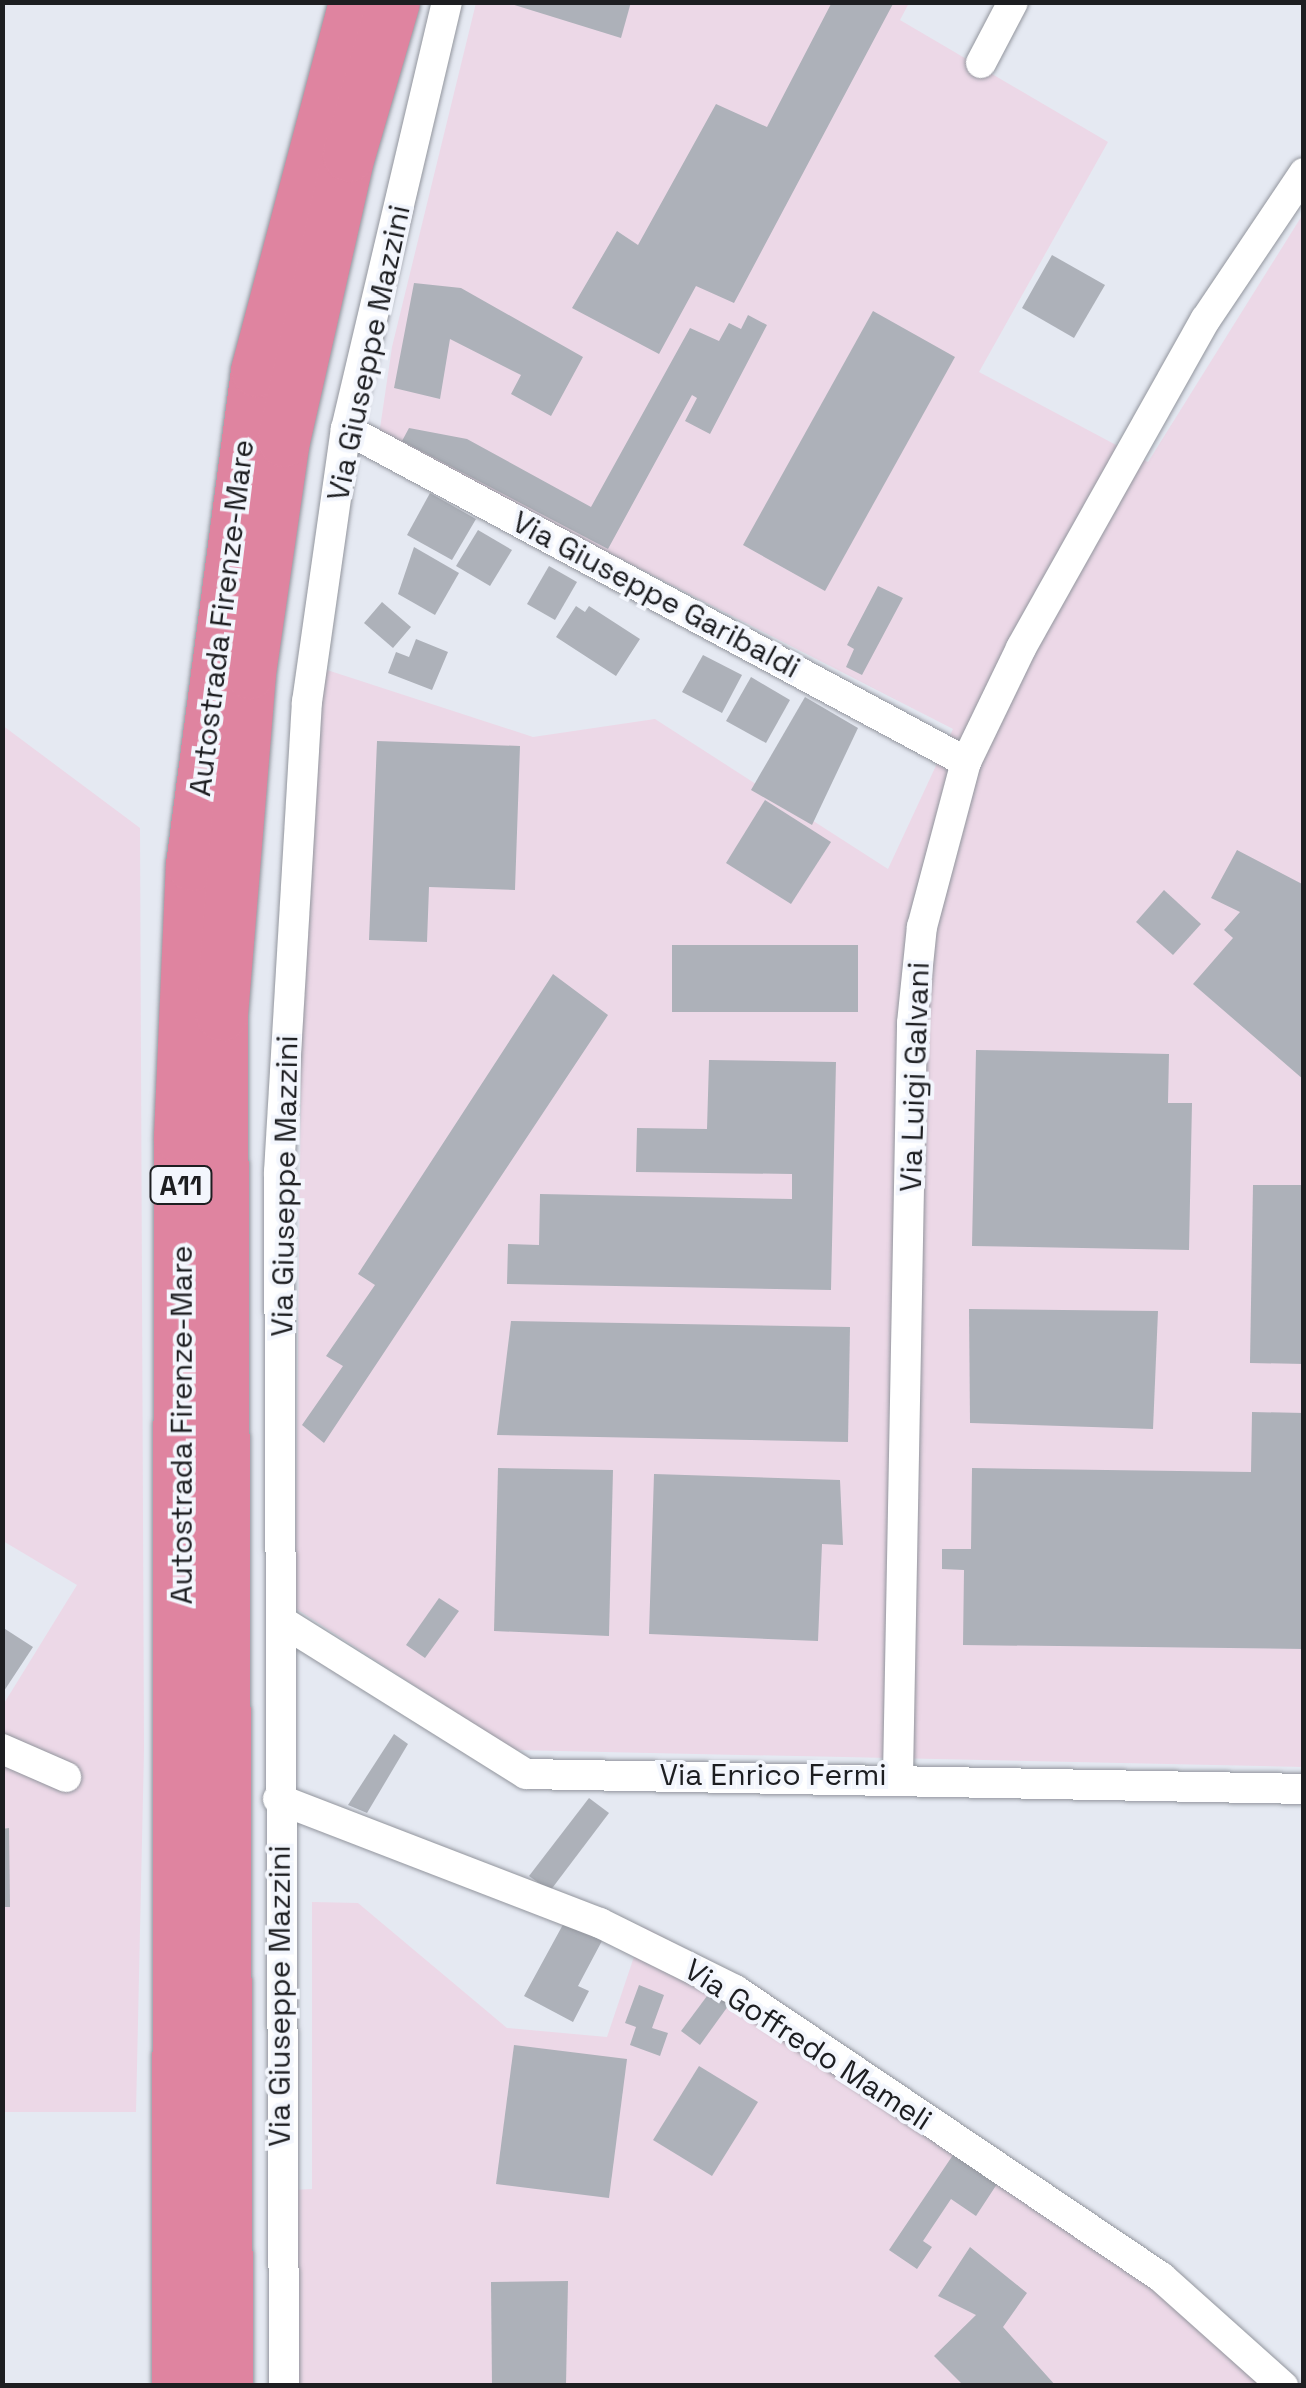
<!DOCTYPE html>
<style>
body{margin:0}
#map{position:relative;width:1306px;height:2388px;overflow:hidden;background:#e5e9f2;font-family:"Space Grotesk",sans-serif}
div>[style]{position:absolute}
.industrial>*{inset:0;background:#ecd8e7}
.building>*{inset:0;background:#adb1b9}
.roads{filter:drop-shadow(0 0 2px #92959d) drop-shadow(0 0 2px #92959d)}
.street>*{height:30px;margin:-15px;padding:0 15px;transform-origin:15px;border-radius:15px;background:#fff}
.highway>*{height:52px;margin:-26px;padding:0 26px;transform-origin:26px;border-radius:26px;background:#df84a0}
span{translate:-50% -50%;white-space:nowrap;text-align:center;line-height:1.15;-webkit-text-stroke:8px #f3f6fd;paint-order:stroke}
.shield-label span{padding:2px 8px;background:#f3f6fd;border:2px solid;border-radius:8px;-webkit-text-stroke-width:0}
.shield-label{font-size:28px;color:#1d1e21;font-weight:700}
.street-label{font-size:30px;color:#1d1e21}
.frame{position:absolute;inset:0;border:5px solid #1d1e21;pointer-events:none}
</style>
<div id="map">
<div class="industrial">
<div style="clip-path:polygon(476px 3px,909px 3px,900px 20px,1108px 142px,979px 372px,1148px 462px,1303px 214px,1303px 1767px,514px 1750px,295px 1608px,303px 908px,324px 669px,533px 737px,655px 719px,888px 869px,953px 729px,379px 435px,392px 347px)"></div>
<div style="clip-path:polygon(2px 725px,140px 828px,144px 1750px,136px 2112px,3px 2112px,3px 1705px,77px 1585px,3px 1541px)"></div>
<div style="clip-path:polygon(312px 1902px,358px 1903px,507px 2028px,607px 2037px,644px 1927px,757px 1986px,1107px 2228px,1296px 2385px,295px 2385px,293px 2190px,312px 2189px)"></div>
</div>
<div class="building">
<div style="clip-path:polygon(505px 2px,631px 2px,621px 38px)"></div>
<div style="clip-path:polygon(832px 2px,894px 2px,734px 303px,696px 286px,659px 354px,572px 308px,617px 231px,638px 245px,716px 104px,767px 127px)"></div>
<div style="clip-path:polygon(1052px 255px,1105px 285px,1074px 338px,1022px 308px)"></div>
<div style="clip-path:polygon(414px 283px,461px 288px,583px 357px,551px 416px,511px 394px,521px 375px,450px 339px,440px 399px,394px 388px)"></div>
<div style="clip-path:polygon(873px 311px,955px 357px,825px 591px,743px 545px)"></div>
<div style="clip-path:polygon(748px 315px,767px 325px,710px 434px,685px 421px,697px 398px,692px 395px,608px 549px,402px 441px,409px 428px,467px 439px,591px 507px,690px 328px,719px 341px,729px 323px,741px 329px)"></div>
<div style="clip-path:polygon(430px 493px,476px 519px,452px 560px,407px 535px)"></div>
<div style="clip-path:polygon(478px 530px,512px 550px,490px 586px,456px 566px)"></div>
<div style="clip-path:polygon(414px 547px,459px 573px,435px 615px,398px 594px)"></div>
<div style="clip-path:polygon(549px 566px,577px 582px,555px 620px,527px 604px)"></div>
<div style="clip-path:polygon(878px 586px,903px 598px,862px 675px,846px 667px,854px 649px,847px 645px)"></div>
<div style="clip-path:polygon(382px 602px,411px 627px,393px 648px,364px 623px)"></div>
<div style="clip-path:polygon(576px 606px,585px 612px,589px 606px,640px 639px,616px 676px,556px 637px)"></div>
<div style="clip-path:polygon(416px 639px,448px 652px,432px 690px,388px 673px,396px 652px,409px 657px)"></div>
<div style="clip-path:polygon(703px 655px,742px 675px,722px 713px,682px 692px)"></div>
<div style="clip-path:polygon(751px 677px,790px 700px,766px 743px,726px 721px)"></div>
<div style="clip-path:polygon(805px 697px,858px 728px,812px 825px,751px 790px)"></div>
<div style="clip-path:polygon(377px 741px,520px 746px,515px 890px,429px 887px,427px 942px,369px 940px)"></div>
<div style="clip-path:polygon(765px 800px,831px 842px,791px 904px,726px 863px)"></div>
<div style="clip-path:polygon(1237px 850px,1304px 885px,1304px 1080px,1193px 984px,1233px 938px,1224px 930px,1240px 912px,1211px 898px)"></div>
<div style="clip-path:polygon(1164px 890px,1201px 924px,1173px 955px,1136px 922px)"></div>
<div style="clip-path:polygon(672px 945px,858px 945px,858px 1012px,672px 1012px)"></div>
<div style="clip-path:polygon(553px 974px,608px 1015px,324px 1443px,302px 1425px,343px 1366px,326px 1356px,375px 1285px,358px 1274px)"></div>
<div style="clip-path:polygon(976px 1050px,1169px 1054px,1168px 1103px,1192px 1103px,1189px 1250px,972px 1246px)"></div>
<div style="clip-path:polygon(709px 1060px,836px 1062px,831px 1290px,507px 1284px,508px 1244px,539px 1245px,540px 1194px,792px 1199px,792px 1174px,636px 1172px,637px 1128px,707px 1129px)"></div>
<div style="clip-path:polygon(1253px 1185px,1304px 1185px,1304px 1364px,1250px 1363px)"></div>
<div style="clip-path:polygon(969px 1309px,1158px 1311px,1153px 1429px,970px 1423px)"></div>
<div style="clip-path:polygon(511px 1321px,850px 1327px,848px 1442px,497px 1435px)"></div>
<div style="clip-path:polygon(1252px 1412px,1304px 1413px,1304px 1649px,963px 1645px,964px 1570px,942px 1569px,942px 1549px,971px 1549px,972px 1468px,1251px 1472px)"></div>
<div style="clip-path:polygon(498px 1468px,613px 1470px,609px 1636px,494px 1631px)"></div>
<div style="clip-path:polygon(654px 1474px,840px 1480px,843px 1545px,822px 1544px,818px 1641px,649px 1634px)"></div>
<div style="clip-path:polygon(439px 1598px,459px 1611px,425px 1658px,406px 1645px)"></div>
<div style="clip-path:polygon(2px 1627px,33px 1647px,2px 1694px)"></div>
<div style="clip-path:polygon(394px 1734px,408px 1744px,367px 1813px,348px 1805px)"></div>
<div style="clip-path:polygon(589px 1798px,609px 1813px,550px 1891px,529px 1876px)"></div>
<div style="clip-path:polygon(9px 1828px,10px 1907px,2px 1907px,2px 1829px)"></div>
<div style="clip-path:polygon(566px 1919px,603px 1939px,578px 1986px,589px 1991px,573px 2022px,524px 1996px)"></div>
<div style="clip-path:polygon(639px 1985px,664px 1995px,652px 2028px,668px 2033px,660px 2056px,630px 2045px,636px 2027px,625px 2023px)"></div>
<div style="clip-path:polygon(713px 1988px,731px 2002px,700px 2045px,681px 2031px)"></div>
<div style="clip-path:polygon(514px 2045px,627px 2059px,609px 2198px,496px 2184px)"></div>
<div style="clip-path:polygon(699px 2066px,758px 2102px,712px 2176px,653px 2140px)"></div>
<div style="clip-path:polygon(955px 2152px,999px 2181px,976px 2216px,951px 2199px,923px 2241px,932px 2247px,917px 2269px,889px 2250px)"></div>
<div style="clip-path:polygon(970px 2247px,1027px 2293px,1003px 2327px,1056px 2386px,964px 2386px,934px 2356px,976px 2315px,938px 2296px)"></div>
<div style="clip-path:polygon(568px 2281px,566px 2386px,492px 2386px,491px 2282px)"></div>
</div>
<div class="roads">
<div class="street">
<div style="left:981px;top:63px;width:69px;rotate:-62.3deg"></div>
<div style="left:346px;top:429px;width:704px;rotate:28.24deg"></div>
<div style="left:286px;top:1624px;width:283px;rotate:32deg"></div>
<div style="left:526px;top:1774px;width:778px;rotate:1.1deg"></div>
<div style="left:2px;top:1749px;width:70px;rotate:23.6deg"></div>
<div style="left:898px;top:1776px;width:753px;rotate:-88.93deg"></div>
<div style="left:912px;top:1023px;width:97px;rotate:-84.1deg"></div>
<div style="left:922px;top:927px;width:171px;rotate:-75.1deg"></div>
<div style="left:966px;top:762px;width:127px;rotate:-64.2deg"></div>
<div style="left:1021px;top:648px;width:377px;rotate:-60.7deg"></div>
<div style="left:1206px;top:319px;width:176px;rotate:-56.1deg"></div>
<div style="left:278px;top:1799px;width:345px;rotate:21.1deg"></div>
<div style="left:600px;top:1923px;width:151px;rotate:26.4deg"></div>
<div style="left:735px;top:1990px;width:514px;rotate:33.97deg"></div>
<div style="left:1161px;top:2277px;width:164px;rotate:41.8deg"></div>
<div style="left:284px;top:2386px;width:1214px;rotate:-90.24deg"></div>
<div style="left:279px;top:1172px;width:471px;rotate:-86.6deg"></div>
<div style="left:307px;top:702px;width:276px;rotate:-81.9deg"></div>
<div style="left:346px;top:429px;width:439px;rotate:-76.7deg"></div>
</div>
<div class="highway">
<div style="left:178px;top:2386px;width:1249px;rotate:-89.91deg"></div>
<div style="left:180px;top:1137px;width:272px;rotate:-87.5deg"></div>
<div style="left:192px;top:865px;width:498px;rotate:-82.5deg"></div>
<div style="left:257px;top:371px;width:382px;rotate:-75.1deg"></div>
<div style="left:227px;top:2386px;width:1371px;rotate:-90.21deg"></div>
<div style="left:222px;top:1015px;width:343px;rotate:-85.3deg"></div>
<div style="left:250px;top:673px;width:234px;rotate:-81.7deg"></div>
<div style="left:284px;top:441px;width:292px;rotate:-77.2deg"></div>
<div style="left:349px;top:156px;width:160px;rotate:-73.7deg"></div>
</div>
</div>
<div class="shield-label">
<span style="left:181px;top:1185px">A11</span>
</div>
<div class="street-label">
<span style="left:369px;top:353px;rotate:-78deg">Via Giuseppe Mazzini</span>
<span style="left:656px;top:595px;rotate:28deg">Via Giuseppe Garibaldi</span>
<span style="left:222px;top:618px;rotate:-83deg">Autostrada Firenze-Mare</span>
<span style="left:915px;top:1077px;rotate:-88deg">Via Luigi Galvani</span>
<span style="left:285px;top:1186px;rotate:-89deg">Via Giuseppe Mazzini</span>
<span style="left:182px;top:1425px;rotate:-90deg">Autostrada Firenze-Mare</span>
<span style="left:773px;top:1775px">Via Enrico Fermi</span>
<span style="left:280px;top:1996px;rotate:-90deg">Via Giuseppe Mazzini</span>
<span style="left:808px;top:2045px;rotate:33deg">Via Goffredo Mameli</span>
</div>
<div class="frame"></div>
</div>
